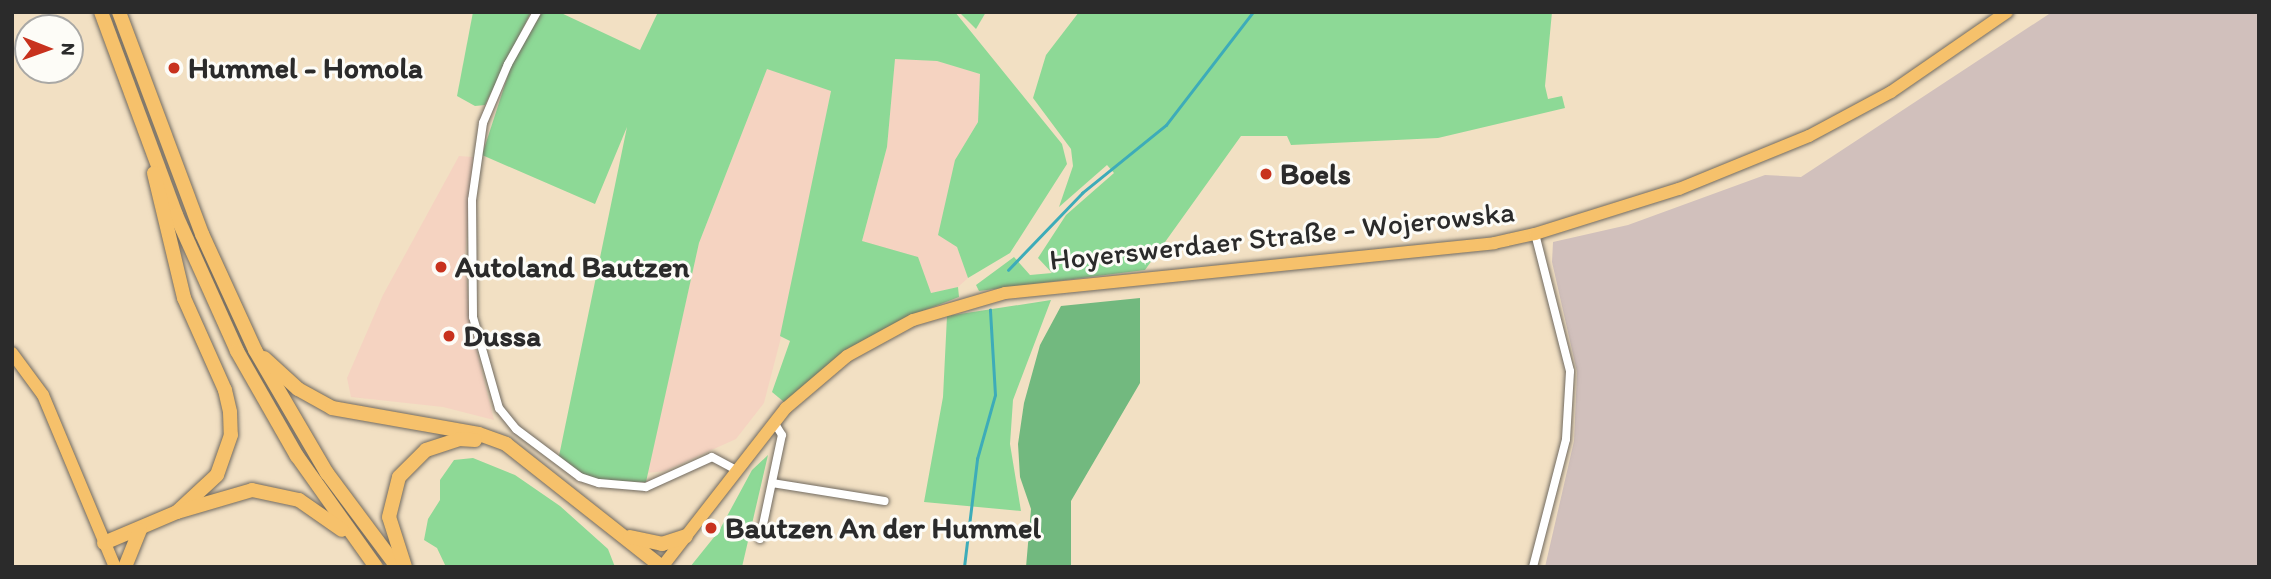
<!DOCTYPE html>
<meta charset="utf-8">
<style>
body{margin:0}
#map{position:relative;width:2271px;height:579px;overflow:hidden;background:#f2e0c3;font-family:Itim,sans-serif}
div>[style]{position:absolute}
.built>*{inset:0;background:#f5d3c1}
.industrial>*{inset:0;background:#d1c0bc}
.green>*{inset:0;background:#8dd996}
.forest>*{inset:0;background:#72b97f}
.stream>*{height:2.5px;margin:-1.25px;padding:0 1.25px;transform-origin:1.25px;border-radius:1.25px;background:#3dacb9}
.roads{filter:drop-shadow(0 0 2px #716a60) drop-shadow(0 0 2px #716a60)}
.street>*{height:8px;margin:-4px;padding:0 4px;transform-origin:4px;border-radius:4px;background:#fff}
.primary>*{height:12px;margin:-6px;padding:0 6px;transform-origin:6px;border-radius:6px;background:#f6c16b}
.highway>*{height:14px;margin:-7px;padding:0 7px;transform-origin:7px;border-radius:7px;background:#f6c16b}
.dots>*{width:19px;height:19px;translate:-50% -50%;box-sizing:border-box;border:4px solid #fdfcf7;border-radius:50%}
span{translate:-50% -50%;white-space:nowrap;text-align:center;line-height:1.15;-webkit-text-stroke:6px #fdfcf7;paint-order:stroke}
.poi-label{font-size:30px;color:#2b2b2b;font-weight:700}
.left{translate:0 -50%;text-align:left}
.street-label{font-size:30px;color:#2b2b2b}
.frame{position:absolute;inset:0;border:14px solid #2b2b2b;pointer-events:none}
.north{position:absolute;left:14px;top:14px;width:70px;height:70px;box-sizing:border-box;background:#fdfcf7;border:2px solid #a9a8a5;border-radius:50%;rotate:91deg;font-size:19px;font-weight:700;line-height:28px;text-align:center;color:#2b2b2b}
.north::after{content:'';display:block;margin:auto;width:24px;height:32px;background:#c8321e;clip-path:polygon(50% 0,100% 100%,50% 72%,0 100%)}
</style>
<div id="map">
<div class="built">
<div style="clip-path:polygon(894px 58px,937px 61px,980px 74px,978px 122px,955px 160px,957px 247px,968px 278px,958px 287px,931px 293px,862px 241px,887px 147px)"></div>
<div style="clip-path:polygon(767px 68px,831px 90px,790px 303px,764px 403px,736px 439px,665px 471px,647px 473px,699px 243px)"></div>
<div style="clip-path:polygon(459px 156px,473px 157px,465px 257px,470px 324px,494px 420px,443px 407px,351px 397px,347px 378px,383px 295px)"></div>
</div>
<div class="industrial">
<div style="clip-path:polygon(2052px 12px,2259px 12px,2259px 567px,1545px 567px,1574px 441px,1577px 372px,1552px 262px,1553px 242px,1628px 225px,1765px 175px,1801px 177px)"></div>
</div>
<div class="green">
<div style="clip-path:polygon(473px 12px,531px 12px,485px 105px,475px 106px,457px 96px)"></div>
<div style="clip-path:polygon(542px 12px,559px 12px,640px 50px,658px 12px,955px 12px,1062px 144px,1067px 164px,1010px 253px,968px 278px,957px 247px,938px 235px,955px 160px,978px 122px,980px 74px,937px 61px,895px 59px,887px 147px,862px 241px,918px 257px,931px 293px,958px 287px,959px 297px,907px 317px,784px 402px,772px 392px,790px 341px,780px 336px,831px 91px,767px 69px,699px 243px,646px 482px,601px 481px,584px 475px,559px 456px,627px 127px,595px 204px,482px 155px,511px 66px)"></div>
<div style="clip-path:polygon(959px 12px,986px 12px,976px 29px)"></div>
<div style="clip-path:polygon(1079px 12px,1552px 12px,1545px 86px,1548px 99px,1562px 96px,1565px 108px,1438px 138px,1291px 145px,1287px 136px,1241px 136px,1145px 270px,979px 291px,976px 285px,1014px 257px,1030px 275px,1052px 273px,1038px 258px,1066px 215px,1114px 173px,1107px 165px,1059px 207px,1073px 166px,1071px 149px,1033px 98px,1046px 55px)"></div>
<div style="clip-path:polygon(1051px 300px,1013px 400px,1010px 444px,1021px 511px,924px 502px,943px 397px,947px 316px)"></div>
<div style="clip-path:polygon(768px 455px,742px 567px,690px 567px,719px 531px,752px 470px)"></div>
<div style="clip-path:polygon(473px 458px,515px 475px,560px 506px,608px 549px,615px 567px,446px 567px,437px 548px,424px 540px,428px 519px,440px 500px,440px 480px,454px 460px)"></div>
</div>
<div class="forest">
<div style="clip-path:polygon(1140px 298px,1140px 383px,1071px 501px,1071px 567px,1026px 567px,1031px 509px,1020px 477px,1018px 444px,1024px 403px,1040px 345px,1061px 306px)"></div>
</div>
<div class="stream">
<div style="left:1008px;top:270px;width:107px;rotate:-46.1deg"></div>
<div style="left:1082px;top:193px;width:108px;rotate:-39deg"></div>
<div style="left:1166px;top:125px;width:143px;rotate:-52.4deg"></div>
<div style="left:964px;top:567px;width:109px;rotate:-83.1deg"></div>
<div style="left:977px;top:459px;width:66px;rotate:-74.3deg"></div>
<div style="left:995px;top:395px;width:85px;rotate:-93.4deg"></div>
</div>
<div class="roads">
<div class="street">
<div style="left:537px;top:12px;width:60px;rotate:119.1deg"></div>
<div style="left:508px;top:64px;width:64px;rotate:113deg"></div>
<div style="left:483px;top:123px;width:78px;rotate:98.1deg"></div>
<div style="left:472px;top:200px;width:117px;rotate:89.5deg"></div>
<div style="left:473px;top:317px;width:95px;rotate:74.1deg"></div>
<div style="left:499px;top:408px;width:27px;rotate:51deg"></div>
<div style="left:516px;top:429px;width:80px;rotate:36.9deg"></div>
<div style="left:580px;top:477px;width:20px;rotate:18deg"></div>
<div style="left:599px;top:483px;width:47px;rotate:4.9deg"></div>
<div style="left:646px;top:487px;width:72px;rotate:-24.4deg"></div>
<div style="left:712px;top:457px;width:27px;rotate:28deg"></div>
<div style="left:772px;top:483px;width:114px;rotate:9.1deg"></div>
<div style="left:760px;top:539px;width:106px;rotate:-78.1deg"></div>
<div style="left:782px;top:435px;width:15px;rotate:-122deg"></div>
<div style="left:1533px;top:567px;width:132px;rotate:-75.5deg"></div>
<div style="left:1566px;top:439px;width:68px;rotate:-86.6deg"></div>
<div style="left:1570px;top:371px;width:141px;rotate:-104.3deg"></div>
</div>
<div class="primary">
<div style="left:12px;top:353px;width:52px;rotate:53.6deg"></div>
<div style="left:43px;top:395px;width:186px;rotate:67.3deg"></div>
<div style="left:662px;top:567px;width:202px;rotate:-52.1deg"></div>
<div style="left:786px;top:408px;width:80px;rotate:-40.4deg"></div>
<div style="left:847px;top:356px;width:75px;rotate:-28.6deg"></div>
<div style="left:913px;top:320px;width:96px;rotate:-16.4deg"></div>
<div style="left:1005px;top:293px;width:492px;rotate:-5.8deg"></div>
<div style="left:1494px;top:243px;width:42px;rotate:-12.4deg"></div>
<div style="left:1535px;top:234px;width:151px;rotate:-17.4deg"></div>
<div style="left:1679px;top:189px;width:140px;rotate:-22.2deg"></div>
<div style="left:1809px;top:136px;width:93px;rotate:-28.2deg"></div>
<div style="left:1891px;top:92px;width:141px;rotate:-34.6deg"></div>
</div>
<div class="highway">
<div style="left:101px;top:12px;width:216px;rotate:69.7deg"></div>
<div style="left:176px;top:215px;width:149px;rotate:65.8deg"></div>
<div style="left:237px;top:351px;width:121px;rotate:60.3deg"></div>
<div style="left:297px;top:456px;width:136px;rotate:54.6deg"></div>
<div style="left:119px;top:12px;width:237px;rotate:69.5deg"></div>
<div style="left:202px;top:234px;width:128px;rotate:65.4deg"></div>
<div style="left:255px;top:350px;width:143px;rotate:59.7deg"></div>
<div style="left:327px;top:473px;width:117px;rotate:53.3deg"></div>
<div style="left:154px;top:173px;width:129px;rotate:76.5deg"></div>
<div style="left:184px;top:298px;width:101px;rotate:66deg"></div>
<div style="left:225px;top:390px;width:23px;rotate:77deg"></div>
<div style="left:230px;top:412px;width:23px;rotate:88deg"></div>
<div style="left:231px;top:435px;width:42px;rotate:109.3deg"></div>
<div style="left:217px;top:475px;width:54px;rotate:137.2deg"></div>
<div style="left:264px;top:358px;width:46px;rotate:42.4deg"></div>
<div style="left:298px;top:389px;width:39px;rotate:29deg"></div>
<div style="left:332px;top:408px;width:149px;rotate:10deg"></div>
<div style="left:479px;top:434px;width:29px;rotate:20deg"></div>
<div style="left:506px;top:444px;width:199px;rotate:38.3deg"></div>
<div style="left:630px;top:537px;width:33px;rotate:12deg"></div>
<div style="left:662px;top:544px;width:25px;rotate:-18deg"></div>
<div style="left:104px;top:543px;width:79px;rotate:-23deg"></div>
<div style="left:177px;top:512px;width:78px;rotate:-16.3deg"></div>
<div style="left:252px;top:490px;width:48px;rotate:12deg"></div>
<div style="left:299px;top:500px;width:52px;rotate:34.9deg"></div>
<div style="left:125px;top:567px;width:40px;rotate:-68deg"></div>
<div style="left:405px;top:567px;width:52px;rotate:-107.7deg"></div>
<div style="left:389px;top:517px;width:41px;rotate:-76deg"></div>
<div style="left:399px;top:477px;width:38px;rotate:-45deg"></div>
<div style="left:426px;top:450px;width:35px;rotate:-18deg"></div>
<div style="left:459px;top:439px;width:16px;rotate:4deg"></div>
</div>
</div>
<div class="dots">
<div style="left:174px;top:68px;background:#c8321e"></div>
<div style="left:1266px;top:174px;background:#c8321e"></div>
<div style="left:441px;top:267px;background:#c8321e"></div>
<div style="left:449px;top:336px;background:#c8321e"></div>
<div style="left:711px;top:528px;background:#c8321e"></div>
</div>
<div class="poi-label">
<span class="left" style="left:188px;top:68px">Hummel - Homola</span>
<span class="left" style="left:1280px;top:174px">Boels</span>
<span class="left" style="left:455px;top:267px">Autoland Bautzen</span>
<span class="left" style="left:463px;top:336px">Dussa</span>
<span class="left" style="left:725px;top:528px">Bautzen An der Hummel</span>
</div>
<div class="street-label">
<span style="left:1282px;top:236px;rotate:-6deg">Hoyerswerdaer Straße - Wojerowska</span>
</div>
<div class="frame"></div>
<div class="north">N</div>
</div>
